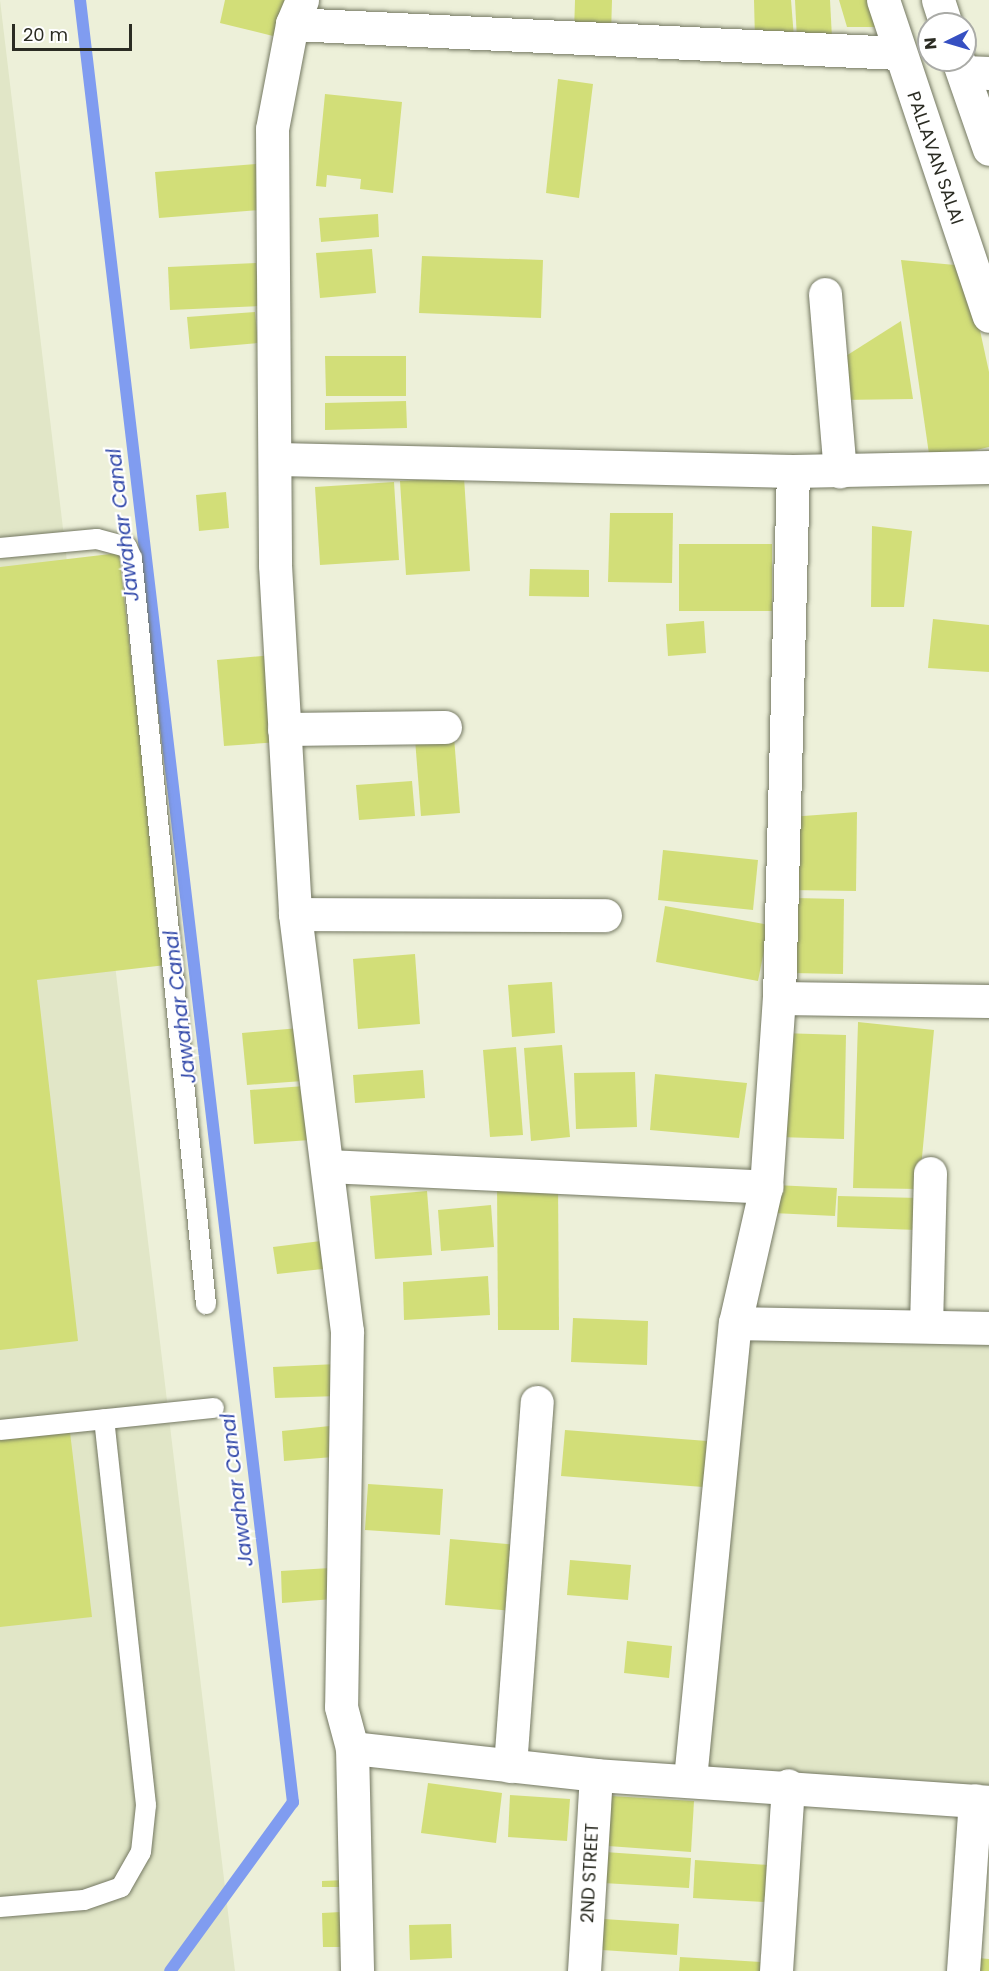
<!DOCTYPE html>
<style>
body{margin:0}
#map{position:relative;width:989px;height:1971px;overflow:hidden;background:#edf0d9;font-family:Poppins,sans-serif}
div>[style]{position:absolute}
.built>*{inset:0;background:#e1e6c7}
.stream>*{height:12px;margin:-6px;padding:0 6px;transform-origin:6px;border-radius:6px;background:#809cf0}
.building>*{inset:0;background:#d2de78}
.roads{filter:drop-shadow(0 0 2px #747862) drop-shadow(0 0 2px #747862)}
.lane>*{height:20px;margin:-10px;padding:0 10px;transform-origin:10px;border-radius:10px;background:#fff}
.street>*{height:33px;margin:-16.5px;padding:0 16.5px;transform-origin:16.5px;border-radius:16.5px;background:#fff}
.secondary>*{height:33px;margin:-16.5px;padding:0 16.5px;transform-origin:16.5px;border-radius:16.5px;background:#fff}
span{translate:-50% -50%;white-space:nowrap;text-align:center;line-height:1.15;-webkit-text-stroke:4.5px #fff;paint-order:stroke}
.street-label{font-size:18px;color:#2b2c23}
.water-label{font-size:20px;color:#3249aa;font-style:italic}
.north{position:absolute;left:917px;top:12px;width:60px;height:60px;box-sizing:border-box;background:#fff;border:2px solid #aaaba7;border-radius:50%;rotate:265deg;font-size:16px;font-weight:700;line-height:24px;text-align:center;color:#2b2c23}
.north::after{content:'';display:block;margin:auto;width:21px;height:27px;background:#3650c2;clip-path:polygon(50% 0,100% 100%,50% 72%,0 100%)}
.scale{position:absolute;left:12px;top:24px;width:120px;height:27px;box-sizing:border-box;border:3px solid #2b2c23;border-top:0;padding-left:8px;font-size:18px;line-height:21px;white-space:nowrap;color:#2b2c23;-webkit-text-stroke:4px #fff;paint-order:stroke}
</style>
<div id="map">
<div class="built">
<div style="clip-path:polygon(0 0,235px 1971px,0 1971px)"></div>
<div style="clip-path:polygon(733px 1323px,989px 1332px,989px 1787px,698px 1766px)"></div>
</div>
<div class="stream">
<div style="left:80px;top:0;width:1815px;rotate:83.26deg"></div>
<div style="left:293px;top:1802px;width:209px;rotate:126deg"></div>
</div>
<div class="building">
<div style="clip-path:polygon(225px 0,286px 0,277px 37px,220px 23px)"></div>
<div style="clip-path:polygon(575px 0,612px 0,611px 34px,574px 33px)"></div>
<div style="clip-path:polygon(754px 0,791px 0,794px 38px,755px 40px)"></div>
<div style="clip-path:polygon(795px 0,830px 0,832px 38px,797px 40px)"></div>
<div style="clip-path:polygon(839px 0,873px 0,880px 27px,847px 27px)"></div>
<div style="clip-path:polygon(558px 79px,593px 84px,579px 198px,546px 193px)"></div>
<div style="clip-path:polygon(325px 94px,402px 102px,393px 193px,360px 189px,361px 179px,327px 175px,326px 187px,316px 186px)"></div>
<div style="clip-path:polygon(256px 164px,260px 210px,159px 218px,155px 172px)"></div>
<div style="clip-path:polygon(378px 214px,379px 237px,321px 242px,319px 218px)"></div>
<div style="clip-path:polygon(372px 249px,376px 293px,320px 298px,316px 253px)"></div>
<div style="clip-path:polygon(422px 256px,543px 260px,541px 318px,419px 313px)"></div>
<div style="clip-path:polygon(901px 260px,966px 266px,989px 372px,989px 447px,930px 461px)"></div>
<div style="clip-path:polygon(256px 263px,259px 306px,170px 310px,168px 267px)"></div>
<div style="clip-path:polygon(255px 312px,258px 343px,190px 349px,187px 317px)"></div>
<div style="clip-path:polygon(901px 321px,913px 399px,839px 400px,838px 361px)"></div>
<div style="clip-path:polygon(325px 356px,406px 356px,406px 396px,326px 396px)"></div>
<div style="clip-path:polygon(406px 401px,407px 428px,325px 430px,325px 403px)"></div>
<div style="clip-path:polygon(464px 477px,470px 571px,406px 575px,400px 481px)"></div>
<div style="clip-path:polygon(394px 482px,399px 560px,320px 565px,315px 487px)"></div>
<div style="clip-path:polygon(226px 492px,229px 528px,199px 531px,196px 495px)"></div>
<div style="clip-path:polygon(610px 513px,673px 513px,672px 583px,608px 582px)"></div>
<div style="clip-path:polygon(872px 526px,912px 531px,904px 607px,871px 607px)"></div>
<div style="clip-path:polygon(679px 544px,772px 544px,772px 611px,679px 611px)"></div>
<div style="clip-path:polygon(119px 553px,166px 965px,37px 980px,78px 1341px,0 1350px,0 567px)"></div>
<div style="clip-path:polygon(530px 569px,589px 570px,589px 597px,529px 596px)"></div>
<div style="clip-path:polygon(933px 619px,989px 625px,989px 672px,928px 668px)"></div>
<div style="clip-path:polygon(704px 621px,706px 653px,668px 656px,666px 624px)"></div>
<div style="clip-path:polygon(273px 655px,280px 742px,224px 746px,217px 660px)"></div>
<div style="clip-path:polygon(454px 737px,460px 813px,421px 816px,415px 739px)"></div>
<div style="clip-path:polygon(412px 781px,415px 816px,359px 820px,356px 785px)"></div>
<div style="clip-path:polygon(857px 812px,856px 891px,789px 890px,790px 817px)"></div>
<div style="clip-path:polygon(663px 850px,758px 860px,753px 910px,658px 900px)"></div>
<div style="clip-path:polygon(793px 898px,844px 899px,843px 974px,791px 973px)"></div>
<div style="clip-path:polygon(665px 906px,769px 925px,758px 981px,656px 962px)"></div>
<div style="clip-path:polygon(415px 954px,420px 1024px,358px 1029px,353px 959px)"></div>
<div style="clip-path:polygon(552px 982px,555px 1033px,512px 1037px,508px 985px)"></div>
<div style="clip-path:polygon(858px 1022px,934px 1030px,919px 1189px,853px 1188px)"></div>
<div style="clip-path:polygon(299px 1028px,303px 1081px,247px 1085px,242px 1033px)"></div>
<div style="clip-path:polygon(780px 1033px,846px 1035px,844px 1139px,778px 1137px)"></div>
<div style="clip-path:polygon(562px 1045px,570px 1137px,531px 1141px,524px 1048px)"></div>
<div style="clip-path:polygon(516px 1047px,523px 1135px,490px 1137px,483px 1050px)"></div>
<div style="clip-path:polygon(423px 1070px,425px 1098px,355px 1103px,353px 1075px)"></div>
<div style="clip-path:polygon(635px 1072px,637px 1127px,576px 1129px,574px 1073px)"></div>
<div style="clip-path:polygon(655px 1074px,747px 1083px,739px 1138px,650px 1130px)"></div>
<div style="clip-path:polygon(305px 1086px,310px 1140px,254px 1144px,250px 1090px)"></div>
<div style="clip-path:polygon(558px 1181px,559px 1330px,498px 1330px,497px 1182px)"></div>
<div style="clip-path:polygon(775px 1185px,837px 1188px,835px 1216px,773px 1213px)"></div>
<div style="clip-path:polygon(427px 1191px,432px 1255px,375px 1259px,370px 1196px)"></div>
<div style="clip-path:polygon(838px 1196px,919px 1198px,917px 1230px,837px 1227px)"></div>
<div style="clip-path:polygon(491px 1205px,494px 1247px,441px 1251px,438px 1210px)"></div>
<div style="clip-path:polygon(329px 1240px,332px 1268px,277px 1274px,273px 1247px)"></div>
<div style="clip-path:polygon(488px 1276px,490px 1315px,404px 1320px,403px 1282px)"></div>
<div style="clip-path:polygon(573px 1318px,648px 1321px,647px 1365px,571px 1362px)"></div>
<div style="clip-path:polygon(337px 1364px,339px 1396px,275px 1398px,273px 1367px)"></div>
<div style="clip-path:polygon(330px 1426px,333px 1457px,284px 1461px,282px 1431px)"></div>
<div style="clip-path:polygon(565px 1430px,720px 1442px,716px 1488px,561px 1476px)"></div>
<div style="clip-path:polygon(70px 1432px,92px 1617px,0 1627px,0 1440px)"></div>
<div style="clip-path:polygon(368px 1484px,443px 1489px,440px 1535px,365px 1530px)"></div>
<div style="clip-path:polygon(450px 1539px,518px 1545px,512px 1611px,445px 1605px)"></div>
<div style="clip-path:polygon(570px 1560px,631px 1565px,628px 1600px,567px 1595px)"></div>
<div style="clip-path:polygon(330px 1568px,333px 1599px,282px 1603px,281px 1571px)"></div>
<div style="clip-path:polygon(627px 1641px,672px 1646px,669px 1678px,624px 1673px)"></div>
<div style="clip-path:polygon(428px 1783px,502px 1793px,496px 1843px,421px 1833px)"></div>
<div style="clip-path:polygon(510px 1795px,570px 1799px,567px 1841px,508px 1837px)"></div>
<div style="clip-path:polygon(611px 1796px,694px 1801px,691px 1852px,608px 1846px)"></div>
<div style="clip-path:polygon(605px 1852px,691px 1858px,689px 1888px,603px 1883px)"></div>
<div style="clip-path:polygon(695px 1860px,768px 1865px,766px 1902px,693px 1898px)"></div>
<div style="clip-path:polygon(346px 1880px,347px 1947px,323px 1947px,322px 1913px,341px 1912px,340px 1887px,322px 1887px,322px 1881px)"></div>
<div style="clip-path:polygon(604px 1919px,679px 1924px,677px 1955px,602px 1950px)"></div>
<div style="clip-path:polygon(451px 1924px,452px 1958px,410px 1960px,409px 1925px)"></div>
<div style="clip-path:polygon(680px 1957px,761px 1962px,760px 1971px,679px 1971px)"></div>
<div style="clip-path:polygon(978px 1958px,989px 1959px,989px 1971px,977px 1971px)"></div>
</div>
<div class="roads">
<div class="lane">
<div style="left:0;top:548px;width:97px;rotate:-5.3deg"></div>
<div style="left:97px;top:539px;width:31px;rotate:15deg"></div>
<div style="left:127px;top:547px;width:12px;rotate:66deg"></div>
<div style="left:132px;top:558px;width:750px;rotate:84.34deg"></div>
<div style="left:0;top:1430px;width:215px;rotate:-5.9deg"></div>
<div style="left:0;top:1907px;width:84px;rotate:-4.8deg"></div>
<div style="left:84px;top:1900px;width:39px;rotate:-19deg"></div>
<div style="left:121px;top:1887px;width:40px;rotate:-60.3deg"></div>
<div style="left:141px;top:1852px;width:47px;rotate:-83.9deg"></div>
<div style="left:146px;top:1805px;width:388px;rotate:-96.2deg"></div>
</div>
<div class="street">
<div style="left:302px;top:0;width:26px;rotate:113deg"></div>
<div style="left:292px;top:24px;width:107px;rotate:100.8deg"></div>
<div style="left:272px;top:129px;width:436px;rotate:89.6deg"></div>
<div style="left:275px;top:565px;width:350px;rotate:86.7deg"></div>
<div style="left:295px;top:914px;width:420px;rotate:82.9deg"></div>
<div style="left:347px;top:1331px;width:376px;rotate:90.9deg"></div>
<div style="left:341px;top:1707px;width:42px;rotate:75deg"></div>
<div style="left:352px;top:1748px;width:223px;rotate:88.7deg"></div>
<div style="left:292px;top:24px;width:608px;rotate:2.74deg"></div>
<div style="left:963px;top:72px;width:26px;rotate:2deg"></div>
<div style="left:825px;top:294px;width:178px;rotate:85.2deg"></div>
<div style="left:278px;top:459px;width:515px;rotate:1.33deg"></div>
<div style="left:793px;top:471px;width:196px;rotate:-1.2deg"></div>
<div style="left:284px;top:729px;width:161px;rotate:-0.7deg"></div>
<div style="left:295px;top:914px;width:310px;rotate:0.2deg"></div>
<div style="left:779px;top:998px;width:210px;rotate:0.8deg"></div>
<div style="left:328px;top:1166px;width:439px;rotate:2.7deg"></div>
<div style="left:735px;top:1323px;width:254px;rotate:1.1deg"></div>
<div style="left:926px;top:1326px;width:153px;rotate:-88.5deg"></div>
<div style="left:352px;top:1748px;width:245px;rotate:6.3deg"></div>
<div style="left:596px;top:1775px;width:394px;rotate:3.9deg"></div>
<div style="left:510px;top:1766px;width:365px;rotate:-85.8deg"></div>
<div style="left:690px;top:1779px;width:458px;rotate:-84.4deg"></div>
<div style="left:735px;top:1323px;width:139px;rotate:-77.2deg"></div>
<div style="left:766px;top:1187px;width:189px;rotate:-86.1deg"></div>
<div style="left:779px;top:998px;width:527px;rotate:-88.48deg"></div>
<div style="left:584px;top:1971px;width:196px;rotate:-86.5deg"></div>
<div style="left:776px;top:1971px;width:186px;rotate:-86.3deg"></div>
<div style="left:963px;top:1971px;width:171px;rotate:-86deg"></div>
</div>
<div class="secondary">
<div style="left:883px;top:0;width:333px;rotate:71.5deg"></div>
<div style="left:938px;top:0;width:25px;rotate:72deg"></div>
<div style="left:958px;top:60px;width:94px;rotate:70.8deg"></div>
</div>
</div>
<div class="street-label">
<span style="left:935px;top:158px;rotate:71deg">PALLAVAN SALAI</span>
<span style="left:590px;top:1873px;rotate:-87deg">2ND STREET</span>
</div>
<div class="water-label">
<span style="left:123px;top:525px;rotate:-97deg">Jawahar Canal</span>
<span style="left:180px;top:1007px;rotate:-97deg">Jawahar Canal</span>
<span style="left:237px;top:1490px;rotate:-97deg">Jawahar Canal</span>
</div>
<div class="north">N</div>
<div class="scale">20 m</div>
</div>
